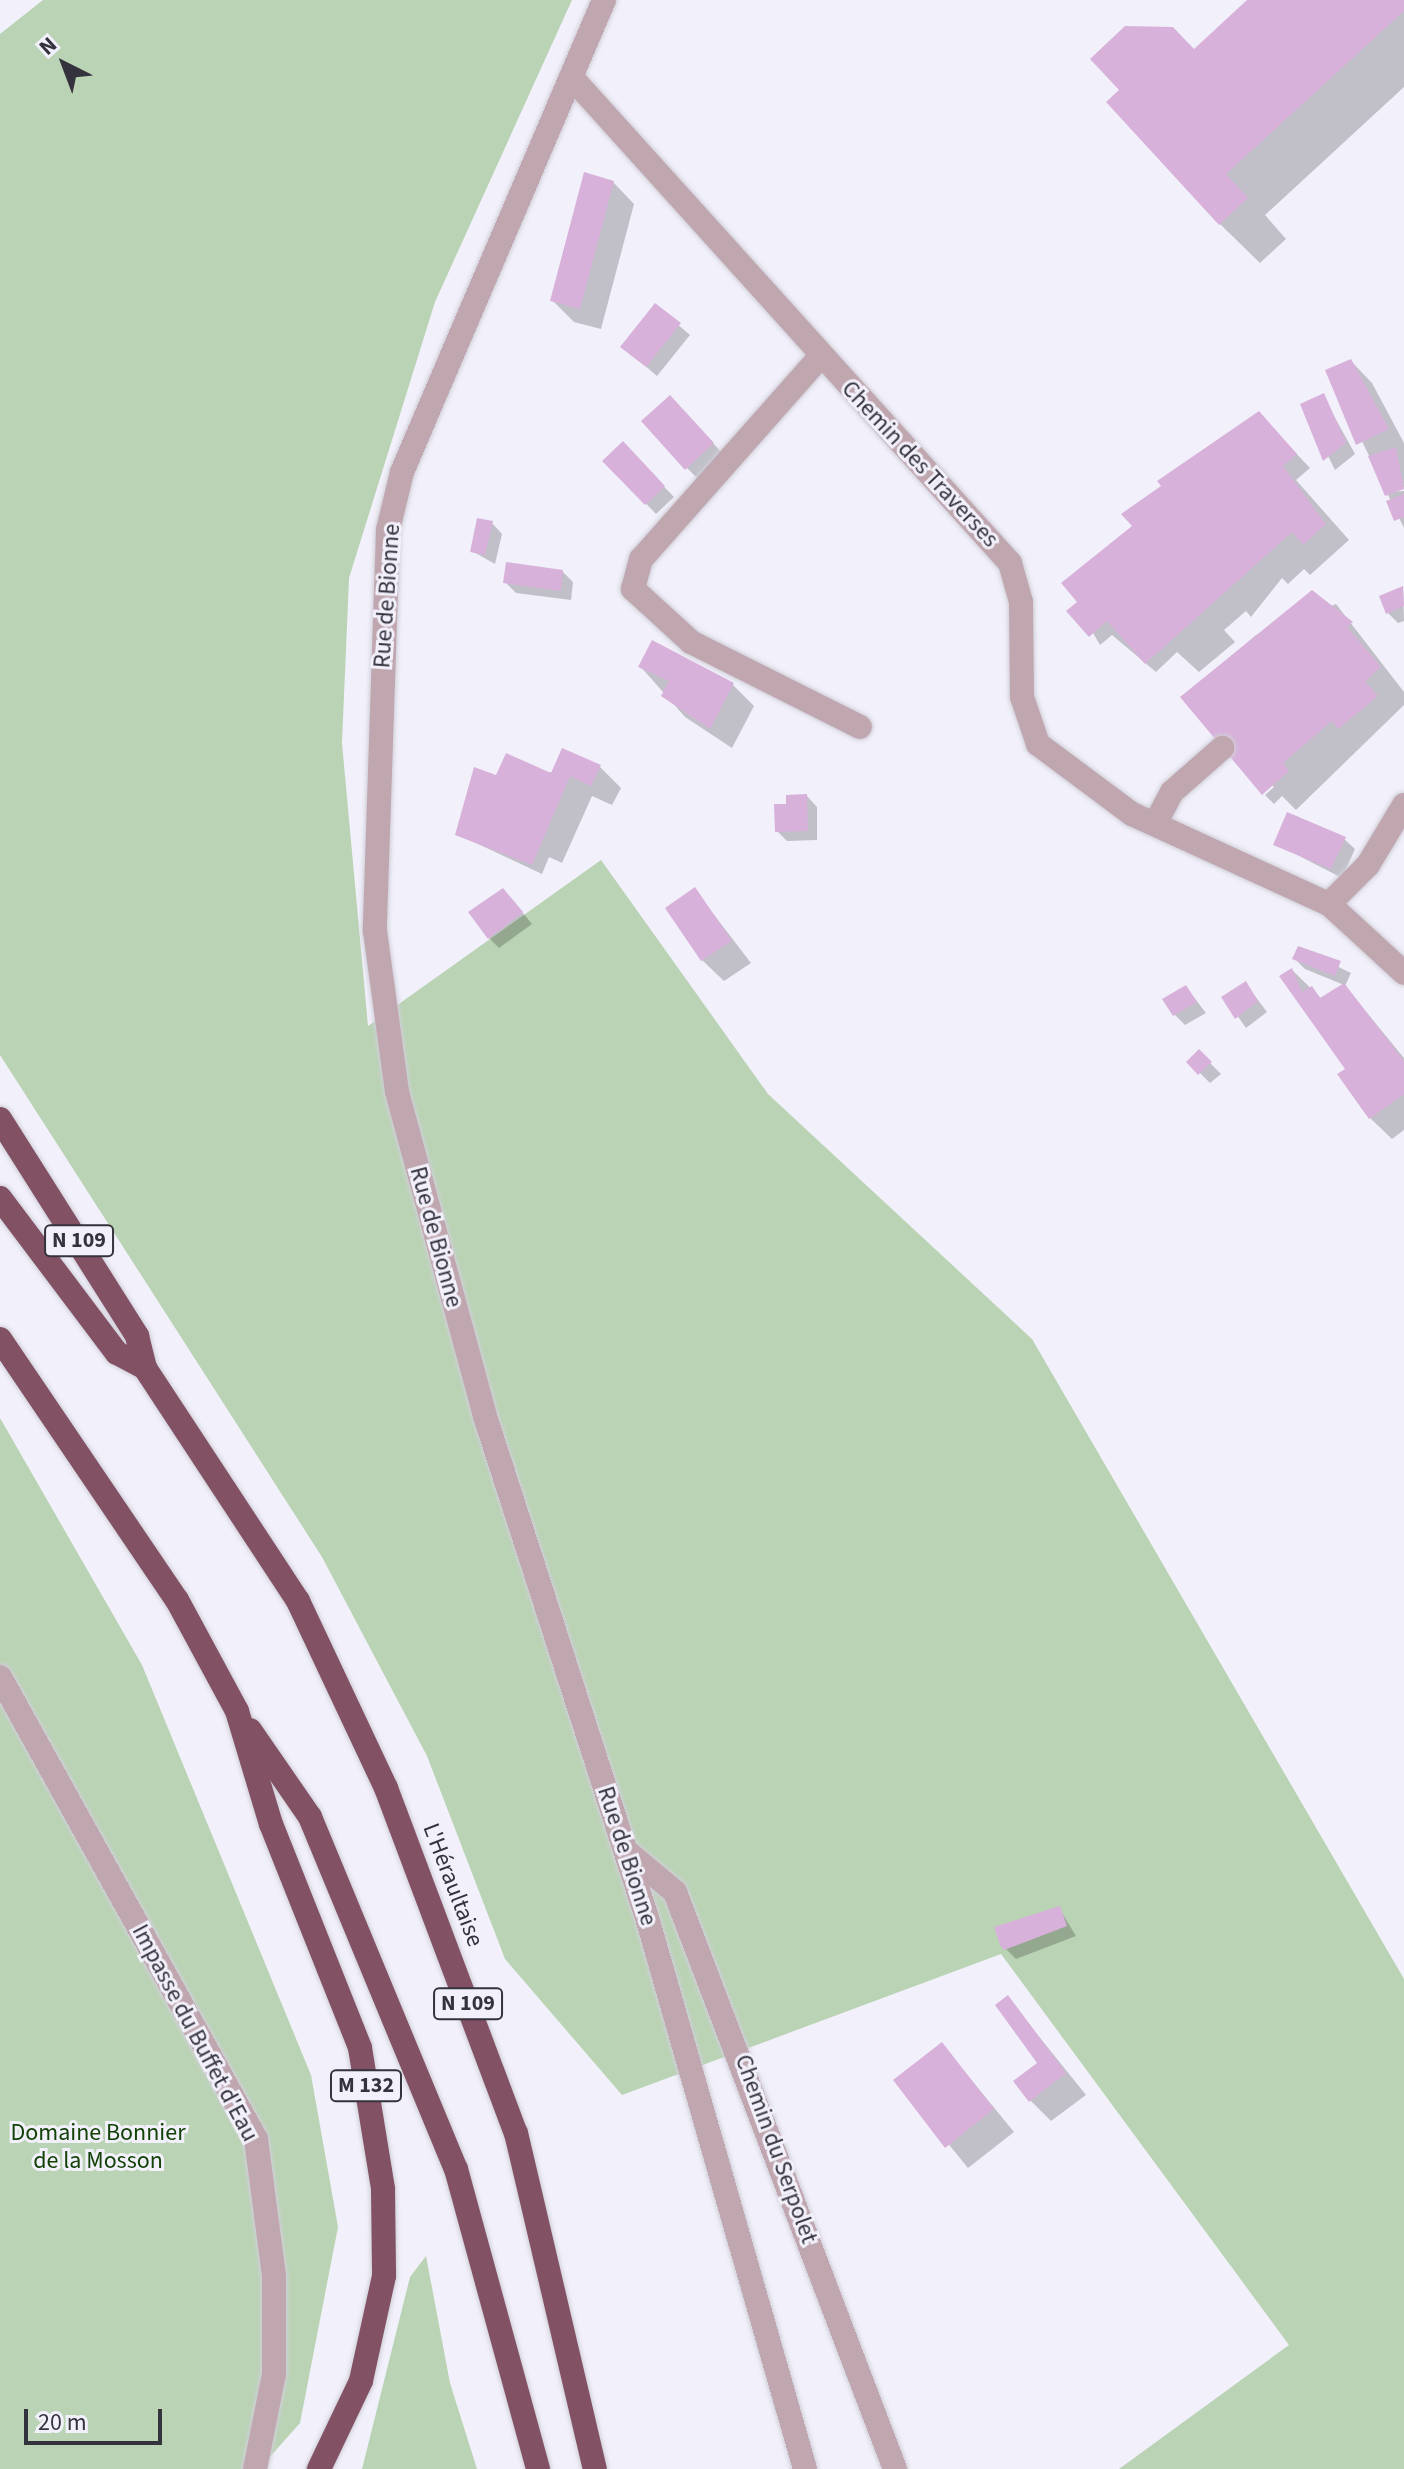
<!DOCTYPE html>
<meta charset="utf-8">
<style>
body{margin:0}
#map{position:relative;width:1404px;height:2469px;overflow:hidden;background:#f2f1fb;font-family:"Source Sans 3",sans-serif}
div>[style]{position:absolute}
.green>*{inset:0;background:#bad3b4}
.shadow>*{inset:0;background:#0003}
.building>*{inset:0;background:#d8b1da}
.roads{filter:drop-shadow(0 0 2px #d0cfd9) drop-shadow(0 0 2px #d0cfd9)}
.minor>*{height:24px;margin:-12px;padding:0 12px;transform-origin:12px;border-radius:12px;background:#c0a7af}
.highway>*{height:24px;margin:-12px;padding:0 12px;transform-origin:12px;border-radius:12px;background:#825163}
span{translate:-50% -50%;white-space:nowrap;text-align:center;line-height:1.15;-webkit-text-stroke:6px #f2f1fb;paint-order:stroke}
.shield-label span{padding:2px 6px;background:#f2f1fb;border:2px solid;border-radius:6px;-webkit-text-stroke-width:0}
.shield-label{font-size:22px;color:#34323c;font-weight:700}
.street-label{font-size:24px;color:#34323c}
.park-label{font-size:24px;color:#134207}
.north{position:absolute;left:24px;top:24px;width:80px;height:80px;-webkit-text-stroke:6px #f2f1fb;paint-order:stroke;rotate:318deg;font-size:22px;font-weight:700;line-height:32px;text-align:center;color:#34323c}
.north::after{content:'';display:block;margin:auto;width:28px;height:36px;background:#34323c;clip-path:polygon(50% 0,100% 100%,50% 72%,0 100%)}
.scale{position:absolute;left:24px;top:2409px;width:138px;height:36px;box-sizing:border-box;border:4px solid #34323c;border-top:0;padding-left:10px;font-size:24px;line-height:28px;white-space:nowrap;color:#34323c;-webkit-text-stroke:6px #f2f1fb;paint-order:stroke}
</style>
<div id="map">
<div class="green">
<div style="clip-path:polygon(43px 0,572px 0,435px 302px,349px 578px,342px 743px,368px 1026px,601px 860px,768px 1094px,1032px 1339px,1404px 1979px,1404px 2469px,1119px 2469px,1289px 2345px,1001px 1954px,622px 2095px,505px 1959px,427px 1756px,322px 1557px,0 1055px,0 34px)"></div>
<div style="clip-path:polygon(0 1418px,142px 1665px,311px 2075px,338px 2227px,300px 2423px,259px 2469px,0 2469px)"></div>
<div style="clip-path:polygon(426px 2256px,450px 2383px,477px 2469px,362px 2469px,410px 2277px)"></div>
</div>
<div class="shadow">
<div style="clip-path:polygon(1250px 0,1404px 0,1404px 87px,1265px 215px,1286px 239px,1260px 263px,1220px 224px,1194px 51px)"></div>
<div style="clip-path:polygon(613px 182px,634px 204px,601px 329px,574px 322px,552px 300px)"></div>
<div style="clip-path:polygon(656px 306px,690px 335px,657px 376px,623px 347px)"></div>
<div style="clip-path:polygon(1351px 361px,1372px 383px,1404px 443px,1404px 487px,1389px 492px,1404px 491px,1404px 528px,1328px 371px)"></div>
<div style="clip-path:polygon(1323px 396px,1355px 454px,1335px 470px,1303px 405px)"></div>
<div style="clip-path:polygon(1259px 414px,1310px 468px,1296px 480px,1349px 540px,1310px 575px,1304px 569px,1288px 584px,1282px 578px,1251px 617px,1246px 611px,1224px 630px,1235px 642px,1199px 672px,1177px 652px,1156px 672px,1112px 635px,1100px 645px,1077px 605px,1134px 525px,1167px 495px,1160px 482px)"></div>
<div style="clip-path:polygon(691px 419px,734px 466px,708px 489px,687px 468px)"></div>
<div style="clip-path:polygon(623px 444px,674px 497px,656px 514px,605px 461px)"></div>
<div style="clip-path:polygon(492px 523px,502px 534px,495px 564px,472px 551px)"></div>
<div style="clip-path:polygon(563px 572px,573px 582px,571px 600px,516px 593px,505px 582px)"></div>
<div style="clip-path:polygon(1403px 589px,1404px 621px,1398px 623px,1388px 613px)"></div>
<div style="clip-path:polygon(1336px 604px,1404px 692px,1404px 705px,1296px 810px,1282px 796px,1274px 804px,1265px 795px,1274px 787px,1183px 697px,1256px 635px)"></div>
<div style="clip-path:polygon(640px 666px,733px 685px,754px 706px,732px 748px,685px 717px)"></div>
<div style="clip-path:polygon(600px 767px,621px 788px,612px 805px,592px 796px,562px 863px,549px 857px,542px 874px,457px 834px,475px 769px,497px 778px)"></div>
<div style="clip-path:polygon(807px 796px,817px 807px,817px 840px,787px 841px,777px 831px,788px 805px)"></div>
<div style="clip-path:polygon(1344px 839px,1355px 849px,1342px 878px,1276px 844px)"></div>
<div style="clip-path:polygon(695px 890px,751px 963px,724px 981px,702px 960px)"></div>
<div style="clip-path:polygon(513px 901px,532px 924px,499px 948px,489px 938px)"></div>
<div style="clip-path:polygon(1299px 948px,1351px 973px,1345px 986px,1404px 1058px,1404px 1130px,1392px 1139px,1370px 1118px,1347px 1069px,1282px 977px,1292px 970px,1322px 999px,1344px 985px,1305px 969px,1295px 959px)"></div>
<div style="clip-path:polygon(1246px 984px,1267px 1012px,1246px 1028px,1224px 997px)"></div>
<div style="clip-path:polygon(1186px 987px,1206px 1013px,1185px 1025px,1175px 1015px)"></div>
<div style="clip-path:polygon(1199px 1052px,1221px 1074px,1210px 1083px,1189px 1062px)"></div>
<div style="clip-path:polygon(1059px 1908px,1076px 1936px,1016px 1959px,1006px 1949px)"></div>
<div style="clip-path:polygon(1008px 1998px,1086px 2095px,1051px 2121px,1030px 2100px,1040px 2063px)"></div>
<div style="clip-path:polygon(942px 2044px,1014px 2132px,968px 2168px,896px 2080px)"></div>
</div>
<div class="building">
<div style="clip-path:polygon(1247px 0,1404px 0,1404px 11px,1226px 174px,1248px 198px,1219px 225px,1106px 102px,1119px 90px,1090px 59px,1125px 26px,1173px 27px,1194px 49px)"></div>
<div style="clip-path:polygon(584px 172px,614px 181px,580px 309px,550px 301px)"></div>
<div style="clip-path:polygon(655px 303px,681px 323px,646px 367px,620px 347px)"></div>
<div style="clip-path:polygon(1351px 359px,1389px 429px,1356px 445px,1325px 370px)"></div>
<div style="clip-path:polygon(1324px 393px,1346px 443px,1323px 461px,1300px 404px)"></div>
<div style="clip-path:polygon(670px 395px,714px 443px,685px 470px,641px 421px)"></div>
<div style="clip-path:polygon(1259px 411px,1297px 454px,1283px 466px,1326px 524px,1303px 545px,1292px 532px,1145px 664px,1107px 621px,1089px 637px,1066px 611px,1077px 602px,1061px 583px,1132px 526px,1121px 514px,1161px 486px,1157px 481px)"></div>
<div style="clip-path:polygon(623px 441px,665px 486px,645px 505px,602px 461px)"></div>
<div style="clip-path:polygon(1396px 447px,1404px 489px,1385px 496px,1368px 456px)"></div>
<div style="clip-path:polygon(1404px 494px,1404px 517px,1394px 521px,1386px 501px)"></div>
<div style="clip-path:polygon(477px 518px,493px 521px,485px 555px,470px 552px)"></div>
<div style="clip-path:polygon(506px 562px,563px 570px,561px 591px,503px 583px)"></div>
<div style="clip-path:polygon(1403px 586px,1404px 606px,1386px 614px,1379px 596px)"></div>
<div style="clip-path:polygon(1312px 590px,1353px 622px,1347px 627px,1381px 667px,1365px 681px,1378px 696px,1338px 729px,1332px 721px,1283px 763px,1289px 771px,1262px 795px,1180px 697px)"></div>
<div style="clip-path:polygon(652px 640px,734px 683px,710px 729px,661px 696px,669px 681px,638px 667px)"></div>
<div style="clip-path:polygon(562px 748px,601px 765px,591px 786px,570px 776px,532px 865px,455px 835px,474px 767px,496px 775px,506px 753px,551px 773px)"></div>
<div style="clip-path:polygon(807px 794px,808px 831px,775px 832px,774px 804px,786px 804px,786px 795px)"></div>
<div style="clip-path:polygon(1287px 812px,1346px 837px,1331px 869px,1273px 845px)"></div>
<div style="clip-path:polygon(695px 887px,732px 941px,701px 961px,665px 908px)"></div>
<div style="clip-path:polygon(503px 888px,523px 912px,488px 939px,468px 912px)"></div>
<div style="clip-path:polygon(1298px 946px,1341px 961px,1335px 976px,1292px 959px)"></div>
<div style="clip-path:polygon(1292px 968px,1302px 992px,1312px 986px,1320px 998px,1344px 983px,1404px 1061px,1404px 1094px,1369px 1119px,1337px 1074px,1345px 1069px,1279px 976px)"></div>
<div style="clip-path:polygon(1246px 981px,1258px 1001px,1235px 1019px,1221px 997px)"></div>
<div style="clip-path:polygon(1186px 985px,1197px 1002px,1173px 1016px,1162px 999px)"></div>
<div style="clip-path:polygon(1199px 1049px,1212px 1062px,1198px 1075px,1186px 1062px)"></div>
<div style="clip-path:polygon(1060px 1906px,1067px 1926px,1004px 1950px,1000px 1945px,994px 1927px)"></div>
<div style="clip-path:polygon(1008px 1995px,1066px 2073px,1029px 2102px,1013px 2081px,1037px 2063px,995px 2005px)"></div>
<div style="clip-path:polygon(942px 2042px,994px 2109px,945px 2148px,893px 2080px)"></div>
</div>
<div class="roads">
<div class="minor">
<div style="left:604px;top:0;width:513px;rotate:113.17deg"></div>
<div style="left:402px;top:472px;width:60px;rotate:103.6deg"></div>
<div style="left:388px;top:530px;width:401px;rotate:91.9deg"></div>
<div style="left:375px;top:931px;width:162px;rotate:82.2deg"></div>
<div style="left:397px;top:1092px;width:333px;rotate:74.8deg"></div>
<div style="left:484px;top:1413px;width:534px;rotate:72.11deg"></div>
<div style="left:648px;top:1921px;width:570px;rotate:74.01deg"></div>
<div style="left:574px;top:80px;width:651px;rotate:47.93deg"></div>
<div style="left:1010px;top:563px;width:41px;rotate:74.2deg"></div>
<div style="left:1021px;top:602px;width:95px;rotate:89.4deg"></div>
<div style="left:1022px;top:697px;width:50px;rotate:71.2deg"></div>
<div style="left:1038px;top:744px;width:117px;rotate:36.7deg"></div>
<div style="left:1132px;top:814px;width:217px;rotate:24.6deg"></div>
<div style="left:1329px;top:904px;width:102px;rotate:42.6deg"></div>
<div style="left:820px;top:357px;width:270px;rotate:131.5deg"></div>
<div style="left:641px;top:559px;width:31px;rotate:105deg"></div>
<div style="left:633px;top:589px;width:79px;rotate:42.4deg"></div>
<div style="left:691px;top:642px;width:189px;rotate:26.7deg"></div>
<div style="left:1155px;top:824px;width:36px;rotate:-62deg"></div>
<div style="left:1172px;top:792px;width:67px;rotate:-41.3deg"></div>
<div style="left:1329px;top:904px;width:55px;rotate:-45deg"></div>
<div style="left:1368px;top:865px;width:70px;rotate:-59deg"></div>
<div style="left:0;top:1677px;width:528px;rotate:61.01deg"></div>
<div style="left:256px;top:2139px;width:138px;rotate:82.5deg"></div>
<div style="left:274px;top:2276px;width:98px;rotate:90deg"></div>
<div style="left:274px;top:2374px;width:97px;rotate:101.3deg"></div>
<div style="left:626px;top:1851px;width:64px;rotate:39.9deg"></div>
<div style="left:675px;top:1892px;width:618px;rotate:69.13deg"></div>
</div>
<div class="highway">
<div style="left:0;top:1119px;width:257px;rotate:57.7deg"></div>
<div style="left:137px;top:1336px;width:33px;rotate:76deg"></div>
<div style="left:145px;top:1368px;width:279px;rotate:56.7deg"></div>
<div style="left:298px;top:1601px;width:207px;rotate:64.8deg"></div>
<div style="left:386px;top:1788px;width:369px;rotate:69.4deg"></div>
<div style="left:516px;top:2133px;width:345px;rotate:76.8deg"></div>
<div style="left:0;top:1198px;width:194px;rotate:53deg"></div>
<div style="left:117px;top:1353px;width:32px;rotate:28deg"></div>
<div style="left:0;top:1339px;width:315px;rotate:55.9deg"></div>
<div style="left:177px;top:1600px;width:126px;rotate:61.6deg"></div>
<div style="left:237px;top:1711px;width:118px;rotate:73.3deg"></div>
<div style="left:271px;top:1824px;width:241px;rotate:68.3deg"></div>
<div style="left:360px;top:2048px;width:143px;rotate:80.7deg"></div>
<div style="left:383px;top:2189px;width:87px;rotate:89.3deg"></div>
<div style="left:384px;top:2276px;width:107px;rotate:102.4deg"></div>
<div style="left:361px;top:2381px;width:98px;rotate:115.5deg"></div>
<div style="left:250px;top:1730px;width:106px;rotate:55.4deg"></div>
<div style="left:310px;top:1817px;width:381px;rotate:67.5deg"></div>
<div style="left:456px;top:2169px;width:311px;rotate:74.7deg"></div>
</div>
</div>
<div class="shield-label">
<span style="left:79px;top:1241px">N 109</span>
<span style="left:468px;top:2004px">N 109</span>
<span style="left:366px;top:2086px">M 132</span>
</div>
<div class="street-label">
<span style="left:920px;top:464px;rotate:47deg">Chemin des Traverses</span>
<span style="left:387px;top:596px;rotate:-86deg">Rue de Bionne</span>
<span style="left:436px;top:1237px;rotate:75deg">Rue de Bionne</span>
<span style="left:627px;top:1856px;rotate:72deg">Rue de Bionne</span>
<span style="left:453px;top:1885px;rotate:69deg">L'Héraultaise</span>
<span style="left:195px;top:2033px;rotate:62deg">Impasse du Buffet d'Eau</span>
<span style="left:776px;top:2149px;rotate:70deg">Chemin du Serpolet</span>
</div>
<div class="park-label">
<span style="left:98px;top:2147px">Domaine Bonnier<br>de la Mosson</span>
</div>
<div class="north">N</div>
<div class="scale">20 m</div>
</div>
